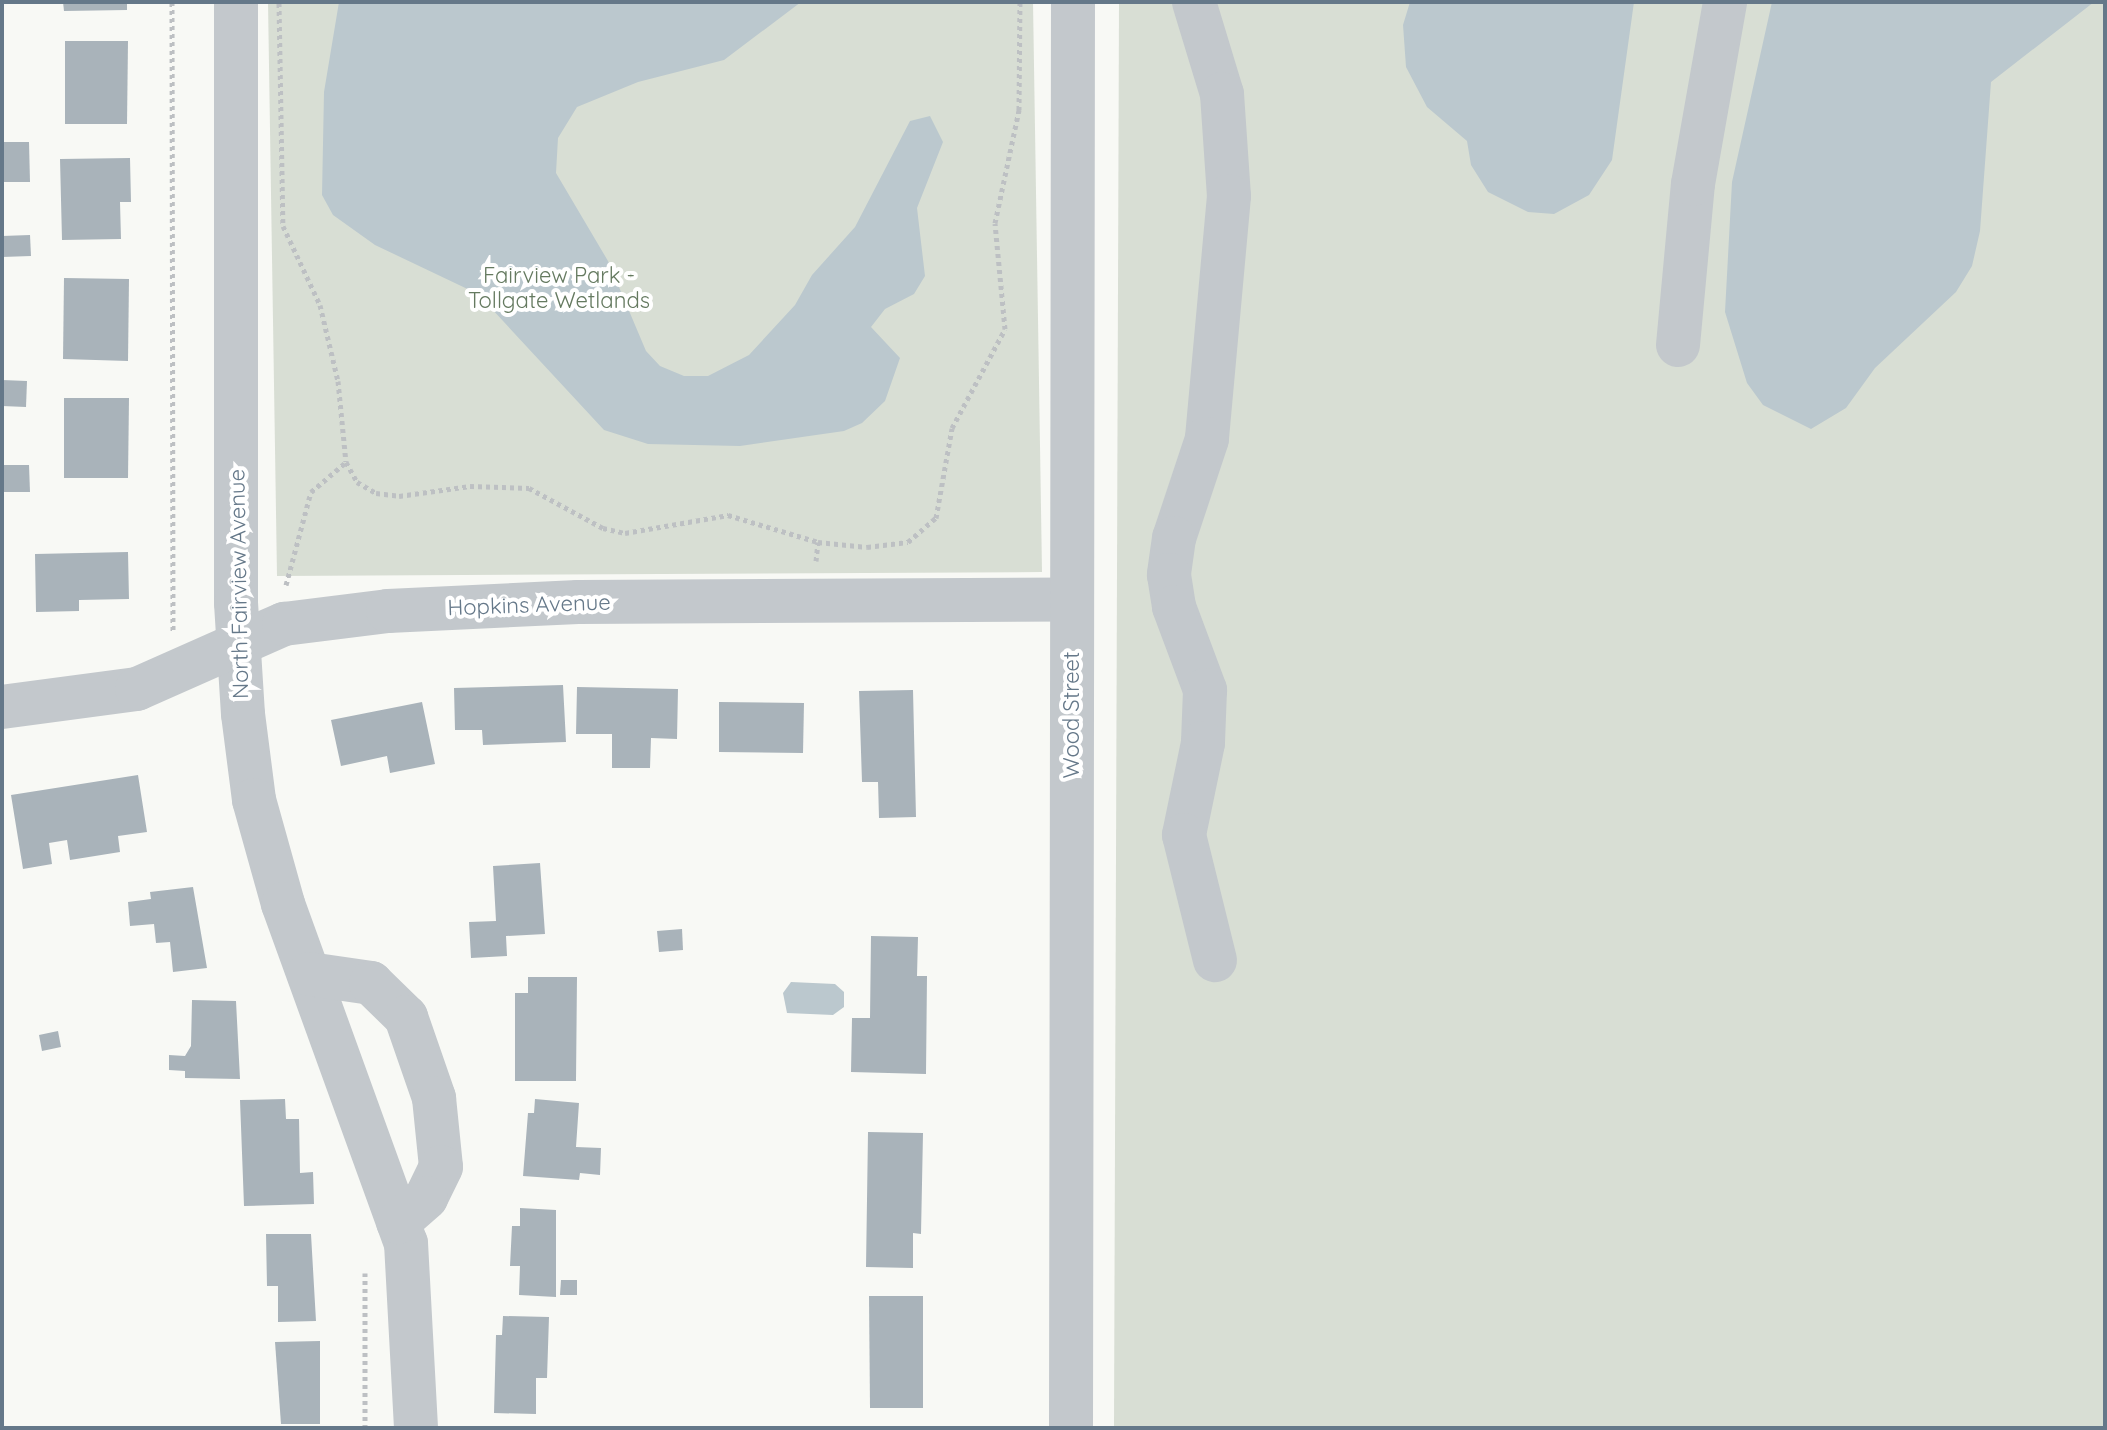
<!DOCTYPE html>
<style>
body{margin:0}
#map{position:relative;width:2107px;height:1430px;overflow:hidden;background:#f8f9f5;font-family:Quicksand,sans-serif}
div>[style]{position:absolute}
.green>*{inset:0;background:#d8ded4}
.water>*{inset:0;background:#bbc8ce}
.building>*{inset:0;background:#a9b3ba}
.path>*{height:5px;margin-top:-2.5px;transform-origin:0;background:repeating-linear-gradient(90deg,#bdc0c3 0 4px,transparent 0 8px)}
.minor>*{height:44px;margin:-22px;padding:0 22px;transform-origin:22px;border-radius:22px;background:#c3c8cc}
span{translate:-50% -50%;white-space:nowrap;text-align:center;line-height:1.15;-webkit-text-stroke:8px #fff;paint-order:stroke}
.park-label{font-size:22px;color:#657a60}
.street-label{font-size:22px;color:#657889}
.frame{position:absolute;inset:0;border:4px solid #657889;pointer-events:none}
</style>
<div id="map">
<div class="green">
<div style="clip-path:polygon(268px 2px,1033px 2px,1042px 572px,277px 576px)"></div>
<div style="clip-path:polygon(1119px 2px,2105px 2px,2105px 1428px,1114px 1428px)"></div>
</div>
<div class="water">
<div style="clip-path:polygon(339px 2px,801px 2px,724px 60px,638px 82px,577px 107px,558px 138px,556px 173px,608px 261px,646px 351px,660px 366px,684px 376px,708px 376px,749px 355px,795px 305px,812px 275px,855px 227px,910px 121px,930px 116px,943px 142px,917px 208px,925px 276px,914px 294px,885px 309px,871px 327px,900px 358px,885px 401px,862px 423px,844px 431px,740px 446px,648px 444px,604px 430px,478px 294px,375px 245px,333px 215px,322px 195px,324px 92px)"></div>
<div style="clip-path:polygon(1410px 2px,1634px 2px,1612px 160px,1589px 195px,1554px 214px,1528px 212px,1488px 192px,1471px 165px,1467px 141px,1427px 107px,1406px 67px,1403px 25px)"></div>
<div style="clip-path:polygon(1772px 2px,2094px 2px,1991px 82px,1980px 231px,1972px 266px,1956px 292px,1875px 368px,1846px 408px,1811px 429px,1763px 405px,1747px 383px,1725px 312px,1732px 182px)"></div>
<div style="clip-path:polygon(791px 982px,835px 984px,844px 992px,844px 1007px,833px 1015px,787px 1013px,783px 993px)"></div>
</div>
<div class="building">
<div style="clip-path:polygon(63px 2px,127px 2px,127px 10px,64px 11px)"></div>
<div style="clip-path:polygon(65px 41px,128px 41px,127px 124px,65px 124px)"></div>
<div style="clip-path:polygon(2px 142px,29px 142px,30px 182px,2px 182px)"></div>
<div style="clip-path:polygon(130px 158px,131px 202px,120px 202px,121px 239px,62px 240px,60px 159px)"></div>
<div style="clip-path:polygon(30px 235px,31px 256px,2px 257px,2px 236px)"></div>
<div style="clip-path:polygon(64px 278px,129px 279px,128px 361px,63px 359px)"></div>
<div style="clip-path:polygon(2px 380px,27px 381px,26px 407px,2px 406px)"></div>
<div style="clip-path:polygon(64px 398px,129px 398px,128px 478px,64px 478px)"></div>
<div style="clip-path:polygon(2px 465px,29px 465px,30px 492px,2px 492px)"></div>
<div style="clip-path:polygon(128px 552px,129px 599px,79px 600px,79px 611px,36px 612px,35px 554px)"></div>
<div style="clip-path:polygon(563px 685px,566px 742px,483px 745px,482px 730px,455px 730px,454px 688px)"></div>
<div style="clip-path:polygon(577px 687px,678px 689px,677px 739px,651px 738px,650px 768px,612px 768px,612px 734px,576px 734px)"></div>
<div style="clip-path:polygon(913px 690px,916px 817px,879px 818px,878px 782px,862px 782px,859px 691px)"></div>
<div style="clip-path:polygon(422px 702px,435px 764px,390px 773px,387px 756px,341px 766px,331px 720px)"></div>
<div style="clip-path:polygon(719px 702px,804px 703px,803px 753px,719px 752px)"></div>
<div style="clip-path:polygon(138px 775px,147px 832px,118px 836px,120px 852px,70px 860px,67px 840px,49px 843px,52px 864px,23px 869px,11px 795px)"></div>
<div style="clip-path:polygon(540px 863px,545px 934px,506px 936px,507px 956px,471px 958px,469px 922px,496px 921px,493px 866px)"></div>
<div style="clip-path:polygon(193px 887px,207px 968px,173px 972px,170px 942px,156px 943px,154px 924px,130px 926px,128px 902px,151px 899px,150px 892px)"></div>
<div style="clip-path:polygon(682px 929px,683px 950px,659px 952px,657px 931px)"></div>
<div style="clip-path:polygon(871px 936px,918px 937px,917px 976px,927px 976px,926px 1074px,851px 1072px,852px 1018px,870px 1018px)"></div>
<div style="clip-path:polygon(528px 977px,577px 977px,576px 1081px,515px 1081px,515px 993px,528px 993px)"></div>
<div style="clip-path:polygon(192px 1000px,236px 1001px,240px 1079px,185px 1078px,185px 1071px,169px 1070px,169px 1055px,185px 1056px,191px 1046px)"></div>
<div style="clip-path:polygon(58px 1031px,61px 1047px,42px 1051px,39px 1035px)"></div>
<div style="clip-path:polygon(285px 1099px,286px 1119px,299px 1119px,300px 1173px,313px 1172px,314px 1204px,244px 1206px,240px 1100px)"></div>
<div style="clip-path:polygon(535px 1099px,579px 1103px,576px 1147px,601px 1148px,600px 1175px,580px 1173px,579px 1180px,523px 1176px,528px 1113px,534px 1113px)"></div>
<div style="clip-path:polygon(868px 1132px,923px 1133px,921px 1234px,913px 1233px,913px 1268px,866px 1267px)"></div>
<div style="clip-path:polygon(520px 1208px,556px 1210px,556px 1297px,519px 1295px,520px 1266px,510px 1266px,512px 1226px,520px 1226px)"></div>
<div style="clip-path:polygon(266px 1234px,311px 1234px,316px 1321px,278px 1322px,278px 1286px,267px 1286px)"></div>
<div style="clip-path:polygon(561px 1280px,577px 1280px,577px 1295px,560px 1295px)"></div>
<div style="clip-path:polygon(869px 1296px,923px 1296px,923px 1408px,870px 1408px)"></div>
<div style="clip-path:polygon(503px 1316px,549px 1317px,547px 1378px,536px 1378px,536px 1414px,494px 1413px,496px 1335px,502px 1335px)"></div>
<div style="clip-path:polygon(320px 1341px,320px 1424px,281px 1424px,275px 1342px)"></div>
</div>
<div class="path">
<div style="left:172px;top:2px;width:631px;rotate:89.91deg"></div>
<div style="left:279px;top:3px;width:223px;rotate:89deg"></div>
<div style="left:283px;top:226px;width:87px;rotate:64.9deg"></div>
<div style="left:320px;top:305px;width:78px;rotate:76.7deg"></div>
<div style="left:338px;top:381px;width:81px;rotate:84.4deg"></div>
<div style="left:346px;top:462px;width:23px;rotate:61deg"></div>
<div style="left:357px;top:482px;width:22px;rotate:30deg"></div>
<div style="left:376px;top:493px;width:23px;rotate:7deg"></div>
<div style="left:399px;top:496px;width:72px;rotate:-8deg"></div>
<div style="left:470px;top:486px;width:59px;rotate:1.9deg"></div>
<div style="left:529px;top:488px;width:84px;rotate:28.4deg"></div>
<div style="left:603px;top:528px;width:23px;rotate:13deg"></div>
<div style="left:625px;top:533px;width:105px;rotate:-9.9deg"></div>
<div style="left:728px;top:515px;width:94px;rotate:16.7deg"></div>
<div style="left:818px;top:542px;width:49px;rotate:5.8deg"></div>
<div style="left:867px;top:547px;width:41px;rotate:-7deg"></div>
<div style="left:908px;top:542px;width:37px;rotate:-41deg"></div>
<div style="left:936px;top:518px;width:91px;rotate:-79.9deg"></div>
<div style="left:952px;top:428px;width:112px;rotate:-61.8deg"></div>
<div style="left:1005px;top:329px;width:106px;rotate:-95.4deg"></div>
<div style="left:995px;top:223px;width:116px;rotate:-78deg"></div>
<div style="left:1019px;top:110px;width:108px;rotate:-89.5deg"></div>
<div style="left:816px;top:561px;width:19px;rotate:-84deg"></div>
<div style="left:286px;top:585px;width:96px;rotate:-75deg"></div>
<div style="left:311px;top:492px;width:46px;rotate:-40.6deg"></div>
<div style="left:365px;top:1273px;width:155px;rotate:90deg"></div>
</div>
<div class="minor">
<div style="left:236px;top:2px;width:601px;rotate:90deg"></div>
<div style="left:236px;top:603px;width:111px;rotate:86.4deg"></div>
<div style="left:243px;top:714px;width:87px;rotate:82.7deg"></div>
<div style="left:254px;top:800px;width:108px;rotate:74.4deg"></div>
<div style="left:283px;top:904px;width:361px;rotate:70.1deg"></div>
<div style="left:406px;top:1243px;width:185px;rotate:86.9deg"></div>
<div style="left:1194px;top:2px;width:96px;rotate:73.1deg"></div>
<div style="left:1222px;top:94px;width:102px;rotate:86.1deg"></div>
<div style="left:1229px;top:196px;width:244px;rotate:95.2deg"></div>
<div style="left:1207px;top:439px;width:104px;rotate:108.4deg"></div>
<div style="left:1174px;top:538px;width:37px;rotate:98deg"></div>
<div style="left:1169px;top:575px;width:32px;rotate:81deg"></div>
<div style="left:1174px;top:607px;width:89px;rotate:69.5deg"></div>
<div style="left:1205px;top:690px;width:53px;rotate:92.2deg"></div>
<div style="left:1203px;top:743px;width:94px;rotate:101.7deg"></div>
<div style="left:1184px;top:835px;width:129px;rotate:76.1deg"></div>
<div style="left:1678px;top:345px;width:162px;rotate:-84.7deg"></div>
<div style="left:1693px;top:184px;width:185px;rotate:-80deg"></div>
<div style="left:2px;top:707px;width:136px;rotate:-7.6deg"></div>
<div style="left:137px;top:689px;width:161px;rotate:-23.9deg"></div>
<div style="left:284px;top:624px;width:105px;rotate:-7.1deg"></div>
<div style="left:388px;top:611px;width:190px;rotate:-2.7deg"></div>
<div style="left:578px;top:602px;width:494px;rotate:-0.3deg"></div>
<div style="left:309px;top:974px;width:63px;rotate:8.3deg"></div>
<div style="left:371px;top:983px;width:49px;rotate:44.2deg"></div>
<div style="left:406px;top:1017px;width:86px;rotate:70.9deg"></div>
<div style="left:434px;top:1098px;width:69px;rotate:84.2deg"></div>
<div style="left:441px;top:1167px;width:34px;rotate:116deg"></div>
<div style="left:426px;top:1198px;width:37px;rotate:139deg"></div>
<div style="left:1071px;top:1428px;width:1426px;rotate:-89.92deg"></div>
</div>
<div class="park-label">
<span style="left:559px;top:288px">Fairview Park -<br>Tollgate Wetlands</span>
</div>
<div class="street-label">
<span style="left:239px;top:584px;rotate:-91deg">North Fairview Avenue</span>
<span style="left:529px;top:605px;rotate:-2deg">Hopkins Avenue</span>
<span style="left:1072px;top:715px;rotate:-90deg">Wood Street</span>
</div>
<div class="frame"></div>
</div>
